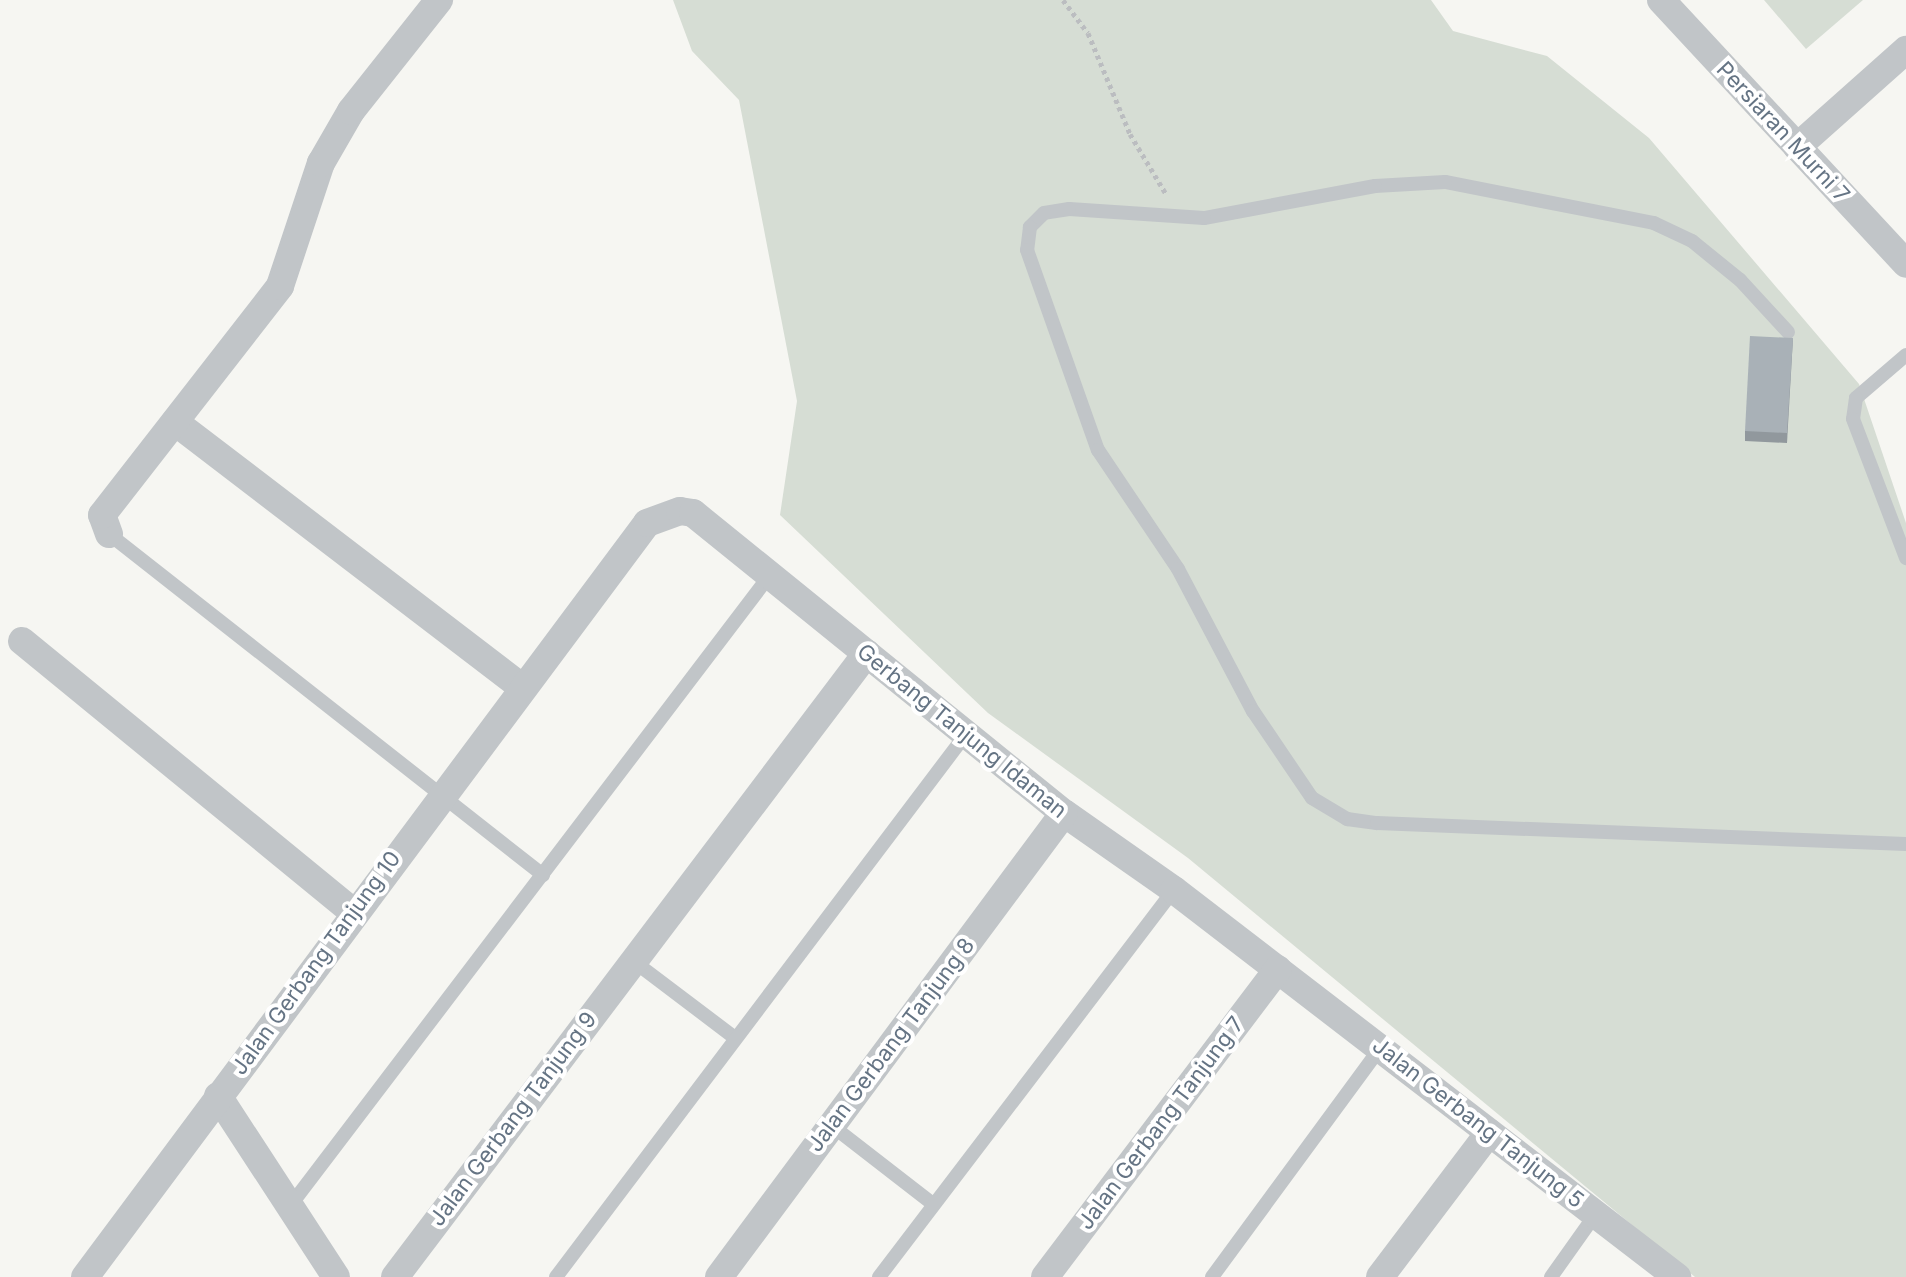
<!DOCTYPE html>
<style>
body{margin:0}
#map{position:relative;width:1906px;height:1277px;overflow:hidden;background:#f6f6f2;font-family:Inter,sans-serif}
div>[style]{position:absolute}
.green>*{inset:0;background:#d6ddd4}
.path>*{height:5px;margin-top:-2.5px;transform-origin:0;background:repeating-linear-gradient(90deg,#bbbdc0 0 4px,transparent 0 8px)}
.service>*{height:14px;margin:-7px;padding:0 7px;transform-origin:7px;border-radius:7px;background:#c1c5c8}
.minor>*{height:28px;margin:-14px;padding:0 14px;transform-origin:14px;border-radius:14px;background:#c1c5c8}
.wall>*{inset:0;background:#91989d}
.building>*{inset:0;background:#a9b1b7}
span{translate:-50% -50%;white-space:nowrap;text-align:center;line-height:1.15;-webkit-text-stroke:8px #fff;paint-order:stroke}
.street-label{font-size:22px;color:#657484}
</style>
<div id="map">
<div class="green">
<div style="clip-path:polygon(673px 0,1431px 0,1453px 31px,1547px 56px,1649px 138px,1859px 384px,1906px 523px,1906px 1277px,1695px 1277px,1188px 858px,988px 713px,780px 515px,797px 401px,739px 100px,692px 51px)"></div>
<div style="clip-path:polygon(1764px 0,1863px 0,1806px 49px)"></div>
</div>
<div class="path">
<div style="left:1063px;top:0;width:41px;rotate:52.9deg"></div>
<div style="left:1088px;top:33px;width:109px;rotate:67.4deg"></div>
<div style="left:1130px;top:134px;width:70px;rotate:59deg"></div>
</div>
<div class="service">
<div style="left:1788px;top:332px;width:71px;rotate:-132.7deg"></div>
<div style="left:1740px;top:280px;width:62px;rotate:-140.9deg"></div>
<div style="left:1692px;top:241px;width:42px;rotate:-154.7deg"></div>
<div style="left:1654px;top:223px;width:213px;rotate:-168.9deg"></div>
<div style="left:1445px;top:182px;width:70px;rotate:176.7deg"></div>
<div style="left:1375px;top:186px;width:174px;rotate:169.4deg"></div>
<div style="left:1204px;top:218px;width:135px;rotate:-176.2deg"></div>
<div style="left:1069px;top:209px;width:25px;rotate:171deg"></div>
<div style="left:1044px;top:213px;width:20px;rotate:135deg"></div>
<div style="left:1030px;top:227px;width:23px;rotate:97deg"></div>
<div style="left:1027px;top:250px;width:212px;rotate:70.5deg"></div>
<div style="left:1098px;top:450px;width:143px;rotate:56.1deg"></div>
<div style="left:1178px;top:569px;width:161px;rotate:62.2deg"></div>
<div style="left:1253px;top:711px;width:105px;rotate:55.9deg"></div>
<div style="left:1312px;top:798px;width:41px;rotate:31deg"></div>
<div style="left:1347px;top:819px;width:30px;rotate:8deg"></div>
<div style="left:1377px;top:823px;width:529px;rotate:2.27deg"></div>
<div style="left:1906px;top:355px;width:66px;rotate:139.3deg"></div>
<div style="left:1856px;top:398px;width:21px;rotate:98deg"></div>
<div style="left:1853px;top:419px;width:149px;rotate:69.1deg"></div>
<div style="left:109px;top:534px;width:552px;rotate:38.16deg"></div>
<div style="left:632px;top:960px;width:129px;rotate:37.1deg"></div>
<div style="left:831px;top:1125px;width:129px;rotate:37.8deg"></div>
<div style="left:290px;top:1206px;width:793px;rotate:-52.74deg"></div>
<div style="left:556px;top:1277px;width:680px;rotate:-52.94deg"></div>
<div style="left:879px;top:1277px;width:487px;rotate:-52.7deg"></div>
<div style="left:1212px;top:1277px;width:285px;rotate:-53.7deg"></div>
<div style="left:1551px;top:1277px;width:76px;rotate:-54.6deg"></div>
</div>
<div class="minor">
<div style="left:1661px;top:0;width:360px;rotate:47.1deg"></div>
<div style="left:1797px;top:147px;width:146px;rotate:-41.7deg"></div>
<div style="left:175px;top:422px;width:438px;rotate:37.4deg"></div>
<div style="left:109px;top:534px;width:20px;rotate:-110deg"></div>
<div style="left:102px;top:515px;width:290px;rotate:-52.1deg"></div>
<div style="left:280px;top:286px;width:130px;rotate:-71.6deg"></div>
<div style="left:321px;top:163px;width:60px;rotate:-60deg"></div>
<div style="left:351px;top:111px;width:142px;rotate:-51.6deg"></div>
<div style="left:22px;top:641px;width:428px;rotate:39.3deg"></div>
<div style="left:218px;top:1096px;width:216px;rotate:56.9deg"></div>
<div style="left:85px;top:1277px;width:940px;rotate:-53.3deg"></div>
<div style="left:647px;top:523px;width:35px;rotate:-20deg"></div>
<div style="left:680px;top:511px;width:13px;rotate:9deg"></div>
<div style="left:693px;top:513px;width:477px;rotate:39deg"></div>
<div style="left:1064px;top:813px;width:134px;rotate:35deg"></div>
<div style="left:1174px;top:890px;width:635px;rotate:37.57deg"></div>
<div style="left:395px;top:1277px;width:782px;rotate:-52.9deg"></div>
<div style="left:719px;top:1277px;width:578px;rotate:-53.37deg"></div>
<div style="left:1045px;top:1277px;width:386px;rotate:-52.9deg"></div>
<div style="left:1380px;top:1277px;width:181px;rotate:-52.9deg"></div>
</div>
<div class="wall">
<div style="clip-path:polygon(1793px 338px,1787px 443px,1745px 441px,1745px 431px)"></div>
</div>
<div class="building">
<div style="clip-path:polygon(1750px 336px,1793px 338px,1787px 433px,1745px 431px)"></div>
</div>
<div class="street-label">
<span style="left:1783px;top:132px;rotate:47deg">Persiaran Murni 7</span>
<span style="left:962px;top:731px;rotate:39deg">Gerbang Tanjung Idaman</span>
<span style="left:316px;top:963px;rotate:-54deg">Jalan Gerbang Tanjung 10</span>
<span style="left:891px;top:1045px;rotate:-53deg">Jalan Gerbang Tanjung 8</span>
<span style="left:513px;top:1119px;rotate:-53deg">Jalan Gerbang Tanjung 9</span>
<span style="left:1161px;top:1123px;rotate:-53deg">Jalan Gerbang Tanjung 7</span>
<span style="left:1478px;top:1123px;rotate:38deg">Jalan Gerbang Tanjung 5</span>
</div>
</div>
